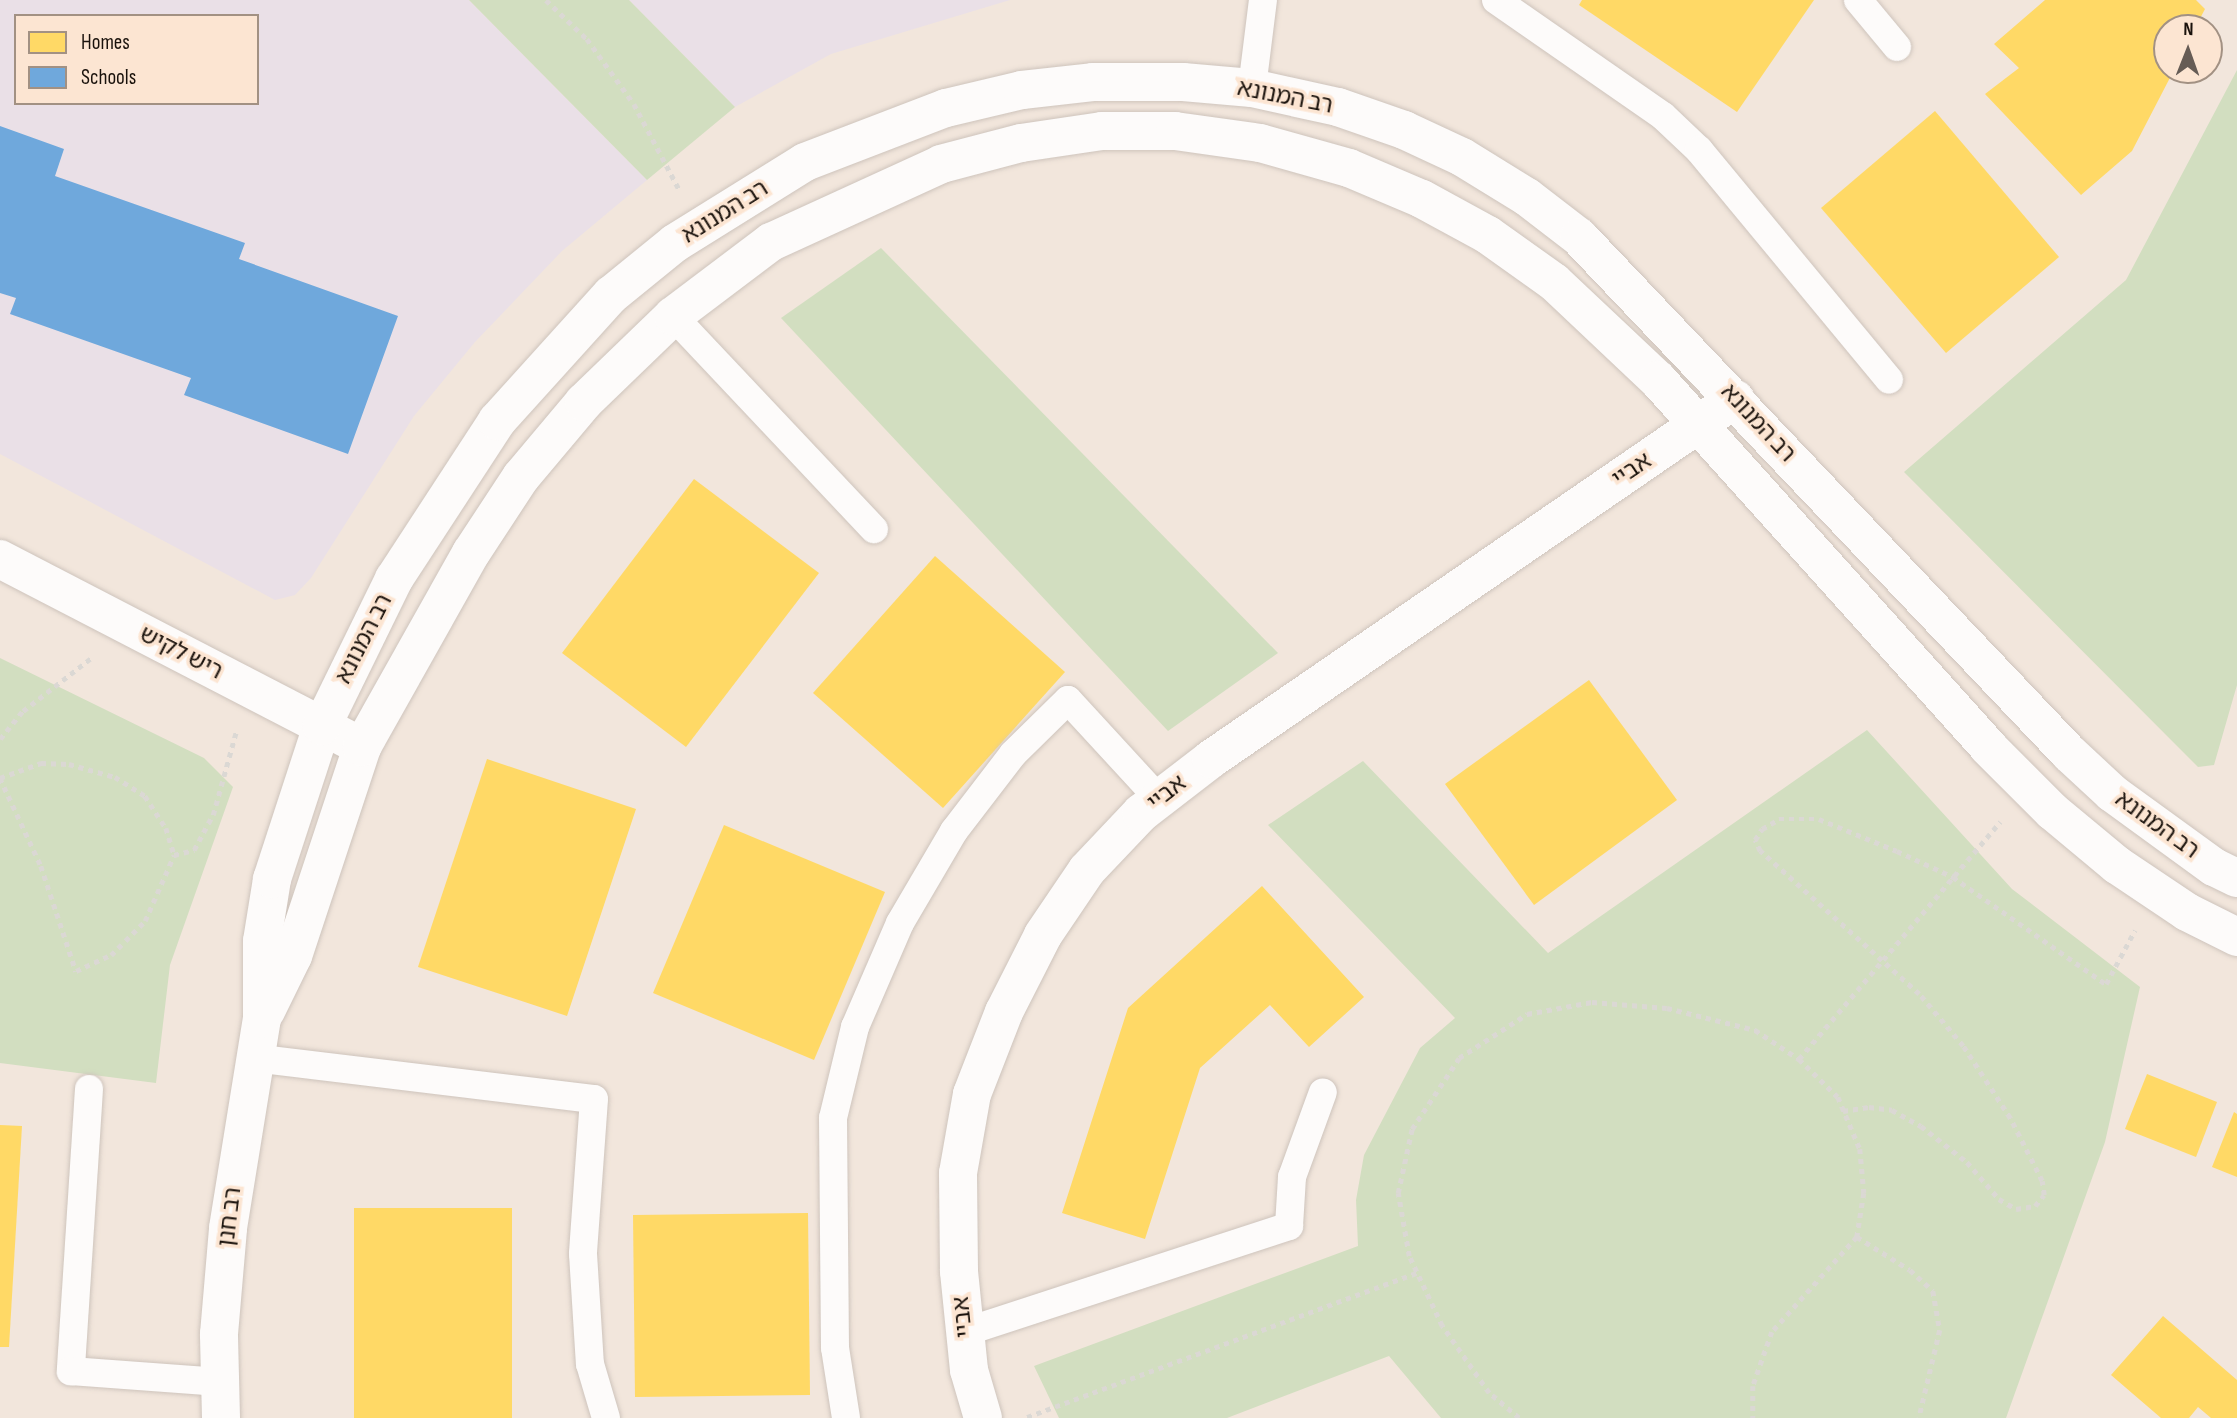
<!DOCTYPE html>
<meta charset="utf-8">
<style>
body{margin:0}
#map{position:relative;width:2237px;height:1418px;overflow:hidden;background:#f2e6dc;font-family:"Sofia Sans Condensed","Noto Sans Hebrew",sans-serif}
div>[style]{position:absolute}
.education>*{inset:0;background:#eae0e7}
.green>*{inset:0;background:#d2dec0}
.homes>*{inset:0;background:#ffd966}
.schools>*{inset:0;background:#6fa8dc}
.path>*{height:4.5px;margin-top:-2.25px;transform-origin:0;background:repeating-linear-gradient(90deg,#dbd8d4 0 5px,transparent 0 10px)}
.roads{filter:drop-shadow(0 0 2px #cec4bc) drop-shadow(0 0 2px #cec4bc)}
.lane>*{height:28px;margin:-14px;padding:0 14px;transform-origin:14px;border-radius:14px;background:#fdfbfa}
.street>*{height:38px;margin:-19px;padding:0 19px;transform-origin:19px;border-radius:19px;background:#fdfbfa}
.secondary>*{height:38px;margin:-19px;padding:0 19px;transform-origin:19px;border-radius:19px;background:#fdfbfa}
span{translate:-50% -50%;white-space:nowrap;text-align:center;line-height:1.15;-webkit-text-stroke:7px #fce5d2;paint-order:stroke}
.street-label{font-size:23px;color:#1a120c}
.legend{position:absolute;left:14px;top:14px;width:245px;height:91px;box-sizing:border-box;background:#fce5d2;border:2px solid #a29183;margin:0;padding:9px 12px;list-style:none;font-size:21px;color:#1a120c}
.legend li{display:flex;align-items:center;gap:14px;height:35px}
.legend b{width:35px;border:2px solid #a29183}
.north{position:absolute;left:2153px;top:14px;width:70px;height:70px;box-sizing:border-box;background:#fce5d2;border:2px solid #a29183;border-radius:50%;rotate:1deg;font-size:19px;font-weight:700;line-height:28px;text-align:center;color:#1a120c}
.north::after{content:'';display:block;margin:auto;width:24px;height:32px;background:#665c55;clip-path:polygon(50% 0,100% 100%,50% 72%,0 100%)}
</style>
<div id="map">
<div class="education">
<div style="clip-path:polygon(evenodd,0 0,469px 0,647px 180px,562px 251px,475px 342px,414px 416px,311px 578px,295px 595px,275px 600px,0 454px,0 0,16px 16px,257px 16px,257px 103px,16px 103px,16px 16px)"></div>
<div style="clip-path:polygon(629px 0,1010px 0,831px 54px,735px 107px)"></div>
</div>
<div class="green">
<div style="clip-path:polygon(469px 0,629px 0,735px 107px,647px 180px)"></div>
<div style="clip-path:polygon(2237px 70px,2237px 685px,2214px 765px,2198px 767px,1904px 472px,2126px 280px)"></div>
<div style="clip-path:polygon(881px 248px,1278px 653px,1168px 731px,781px 318px)"></div>
<div style="clip-path:polygon(0 658px,204px 758px,233px 787px,170px 965px,156px 1083px,0 1063px)"></div>
<div style="clip-path:polygon(1867px 730px,2012px 889px,2140px 987px,2105px 1142px,2006px 1418px,1441px 1418px,1389px 1356px,1227px 1418px,1059px 1418px,1034px 1366px,1358px 1246px,1356px 1200px,1364px 1155px,1420px 1048px,1455px 1018px,1268px 825px,1363px 761px,1548px 953px)"></div>
</div>
<div class="homes">
<div style="clip-path:polygon(1582px 0,1814px 0,1737px 112px,1579px 5px)"></div>
<div style="clip-path:polygon(2045px 0,2196px 0,2205px 9px,2195px 28px,2167px 28px,2167px 70px,2174px 70px,2132px 151px,2081px 195px,1985px 94px,2019px 68px,1994px 44px)"></div>
<div style="clip-path:polygon(1935px 111px,2059px 257px,1946px 353px,1821px 208px)"></div>
<div style="clip-path:polygon(694px 479px,819px 573px,686px 747px,562px 653px)"></div>
<div style="clip-path:polygon(935px 556px,1065px 672px,943px 808px,813px 693px)"></div>
<div style="clip-path:polygon(1589px 680px,1677px 800px,1534px 905px,1445px 784px)"></div>
<div style="clip-path:polygon(487px 759px,636px 809px,567px 1016px,418px 967px)"></div>
<div style="clip-path:polygon(724px 825px,885px 892px,814px 1060px,653px 993px)"></div>
<div style="clip-path:polygon(1262px 886px,1364px 997px,1309px 1047px,1270px 1005px,1200px 1068px,1145px 1239px,1062px 1213px,1128px 1008px)"></div>
<div style="clip-path:polygon(2147px 1074px,2217px 1102px,2196px 1157px,2125px 1129px)"></div>
<div style="clip-path:polygon(2234px 1112px,2237px 1114px,2237px 1177px,2212px 1167px)"></div>
<div style="clip-path:polygon(0 1125px,22px 1126px,9px 1347px,0 1347px)"></div>
<div style="clip-path:polygon(354px 1208px,512px 1208px,512px 1418px,354px 1418px)"></div>
<div style="clip-path:polygon(808px 1213px,810px 1395px,635px 1397px,633px 1215px)"></div>
<div style="clip-path:polygon(2163px 1316px,2237px 1380px,2237px 1418px,2211px 1418px,2198px 1407px,2189px 1418px,2161px 1418px,2111px 1375px)"></div>
</div>
<div class="schools">
<div style="clip-path:polygon(0 126px,64px 149px,55px 176px,245px 243px,239px 259px,398px 316px,348px 454px,184px 395px,191px 378px,10px 314px,16px 298px,0 293px)"></div>
</div>
<div class="path">
<div style="left:546px;top:0;width:57px;rotate:43.6deg"></div>
<div style="left:587px;top:39px;width:80px;rotate:54.1deg"></div>
<div style="left:634px;top:104px;width:96px;rotate:62.1deg"></div>
<div style="left:0;top:739px;width:36px;rotate:-51deg"></div>
<div style="left:23px;top:711px;width:86px;rotate:-37.9deg"></div>
<div style="left:0;top:778px;width:97px;rotate:65deg"></div>
<div style="left:41px;top:866px;width:111px;rotate:71.6deg"></div>
<div style="left:76px;top:971px;width:38px;rotate:-25deg"></div>
<div style="left:111px;top:955px;width:48px;rotate:-45deg"></div>
<div style="left:145px;top:921px;width:72px;rotate:-66.3deg"></div>
<div style="left:174px;top:855px;width:21px;rotate:-14deg"></div>
<div style="left:194px;top:850px;width:40px;rotate:-62deg"></div>
<div style="left:213px;top:815px;width:86px;rotate:-74.5deg"></div>
<div style="left:0;top:778px;width:44px;rotate:-20.1deg"></div>
<div style="left:41px;top:763px;width:28px;rotate:2deg"></div>
<div style="left:69px;top:764px;width:48px;rotate:15.8deg"></div>
<div style="left:115px;top:777px;width:36px;rotate:32deg"></div>
<div style="left:145px;top:796px;width:38px;rotate:57deg"></div>
<div style="left:166px;top:828px;width:28px;rotate:73deg"></div>
<div style="left:1799px;top:1059px;width:311px;rotate:-49.7deg"></div>
<div style="left:1843px;top:1111px;width:26px;rotate:-9deg"></div>
<div style="left:1869px;top:1107px;width:23px;rotate:7deg"></div>
<div style="left:1892px;top:1110px;width:33px;rotate:29deg"></div>
<div style="left:1921px;top:1126px;width:58px;rotate:38deg"></div>
<div style="left:1967px;top:1162px;width:49px;rotate:49.1deg"></div>
<div style="left:1999px;top:1199px;width:20px;rotate:30deg"></div>
<div style="left:2016px;top:1209px;width:19px;rotate:-9deg"></div>
<div style="left:2035px;top:1206px;width:14px;rotate:-51deg"></div>
<div style="left:2044px;top:1195px;width:14px;rotate:-98deg"></div>
<div style="left:2042px;top:1181px;width:71px;rotate:-116.9deg"></div>
<div style="left:2010px;top:1118px;width:86px;rotate:-123.1deg"></div>
<div style="left:1963px;top:1046px;width:68px;rotate:-130.2deg"></div>
<div style="left:1919px;top:994px;width:214px;rotate:-138deg"></div>
<div style="left:1760px;top:851px;width:12px;rotate:-114deg"></div>
<div style="left:1755px;top:840px;width:13px;rotate:-58deg"></div>
<div style="left:1762px;top:829px;width:20px;rotate:-30deg"></div>
<div style="left:1779px;top:819px;width:40px"></div>
<div style="left:1819px;top:819px;width:84px;rotate:22.3deg"></div>
<div style="left:1897px;top:851px;width:62px;rotate:24.9deg"></div>
<div style="left:1953px;top:877px;width:187px;rotate:35deg"></div>
<div style="left:2106px;top:984px;width:61px;rotate:-61.8deg"></div>
<div style="left:1857px;top:1237px;width:62px;rotate:31.9deg"></div>
<div style="left:1910px;top:1270px;width:31px;rotate:42deg"></div>
<div style="left:1933px;top:1291px;width:40px;rotate:80deg"></div>
<div style="left:1940px;top:1330px;width:90px;rotate:103.4deg"></div>
<div style="left:1027px;top:1417px;width:416px;rotate:-20.3deg"></div>
<div style="left:1519px;top:1418px;width:39px;rotate:-140deg"></div>
<div style="left:1489px;top:1393px;width:82px;rotate:-125deg"></div>
<div style="left:1442px;top:1326px;width:77px;rotate:-115.2deg"></div>
<div style="left:1409px;top:1256px;width:64px;rotate:-99.9deg"></div>
<div style="left:1398px;top:1193px;width:66px;rotate:-77.7deg"></div>
<div style="left:1412px;top:1129px;width:85px;rotate:-56.5deg"></div>
<div style="left:1459px;top:1058px;width:81px;rotate:-32.9deg"></div>
<div style="left:1527px;top:1014px;width:66px;rotate:-10.5deg"></div>
<div style="left:1592px;top:1002px;width:75px;rotate:4.6deg"></div>
<div style="left:1667px;top:1008px;width:91px;rotate:14deg"></div>
<div style="left:1755px;top:1030px;width:53px;rotate:33.4deg"></div>
<div style="left:1799px;top:1059px;width:54px;rotate:44.3deg"></div>
<div style="left:1838px;top:1097px;width:56px;rotate:67.1deg"></div>
<div style="left:1860px;top:1149px;width:44px;rotate:84.8deg"></div>
<div style="left:1864px;top:1193px;width:45px;rotate:99deg"></div>
<div style="left:1857px;top:1237px;width:127px;rotate:131.8deg"></div>
<div style="left:1772px;top:1332px;width:57px;rotate:109.4deg"></div>
<div style="left:1753px;top:1386px;width:32px;rotate:90deg"></div>
</div>
<div class="roads">
<div class="lane">
<div style="left:1496px;top:0;width:203px;rotate:34.8deg"></div>
<div style="left:1663px;top:116px;width:50px;rotate:43.4deg"></div>
<div style="left:1699px;top:150px;width:298px;rotate:50.4deg"></div>
<div style="left:1858px;top:0;width:61px;rotate:50.3deg"></div>
<div style="left:1252px;top:88px;width:89px;rotate:-82.9deg"></div>
<div style="left:673px;top:316px;width:293px;rotate:46.7deg"></div>
<div style="left:254px;top:1058px;width:342px;rotate:6.9deg"></div>
<div style="left:594px;top:1099px;width:155px;rotate:94.1deg"></div>
<div style="left:583px;top:1254px;width:110px;rotate:86.4deg"></div>
<div style="left:590px;top:1364px;width:56px;rotate:73.5deg"></div>
<div style="left:89px;top:1089px;width:283px;rotate:93.7deg"></div>
<div style="left:71px;top:1371px;width:149px;rotate:4.2deg"></div>
<div style="left:965px;top:1332px;width:341px;rotate:-18.1deg"></div>
<div style="left:1289px;top:1226px;width:49px;rotate:-86.5deg"></div>
<div style="left:1292px;top:1177px;width:90px;rotate:-70deg"></div>
<div style="left:846px;top:1418px;width:71px;rotate:-98.9deg"></div>
<div style="left:835px;top:1348px;width:230px;rotate:-90.5deg"></div>
<div style="left:833px;top:1118px;width:94px;rotate:-76.4deg"></div>
<div style="left:855px;top:1027px;width:113px;rotate:-66.6deg"></div>
<div style="left:900px;top:923px;width:107px;rotate:-59.6deg"></div>
<div style="left:954px;top:831px;width:97px;rotate:-52.5deg"></div>
<div style="left:1013px;top:754px;width:77px;rotate:-44.5deg"></div>
<div style="left:1068px;top:700px;width:134px;rotate:47.4deg"></div>
</div>
<div class="street">
<div style="left:0;top:559px;width:408px;rotate:27.4deg"></div>
<div style="left:983px;top:1418px;width:50px;rotate:-106.3deg"></div>
<div style="left:969px;top:1370px;width:100px;rotate:-95.8deg"></div>
<div style="left:959px;top:1271px;width:98px;rotate:-90.6deg"></div>
<div style="left:958px;top:1173px;width:80px;rotate:-80deg"></div>
<div style="left:972px;top:1094px;width:88px;rotate:-68.7deg"></div>
<div style="left:1004px;top:1012px;width:86px;rotate:-63.1deg"></div>
<div style="left:1043px;top:935px;width:78px;rotate:-55.9deg"></div>
<div style="left:1087px;top:870px;width:79px;rotate:-46.5deg"></div>
<div style="left:1141px;top:813px;width:88px;rotate:-37.6deg"></div>
<div style="left:1211px;top:759px;width:636px;rotate:-34.49deg"></div>
</div>
<div class="secondary">
<div style="left:266px;top:1011px;width:61px;rotate:-63.9deg"></div>
<div style="left:293px;top:956px;width:220px;rotate:-71.7deg"></div>
<div style="left:362px;top:747px;width:223px;rotate:-60.7deg"></div>
<div style="left:471px;top:553px;width:91px;rotate:-56.7deg"></div>
<div style="left:521px;top:477px;width:98px;rotate:-50deg"></div>
<div style="left:584px;top:402px;width:124px;rotate:-44deg"></div>
<div style="left:673px;top:316px;width:123px;rotate:-37.1deg"></div>
<div style="left:771px;top:242px;width:187px;rotate:-24.6deg"></div>
<div style="left:941px;top:164px;width:83px;rotate:-14.7deg"></div>
<div style="left:1021px;top:143px;width:82px;rotate:-8.4deg"></div>
<div style="left:1102px;top:131px;width:73px"></div>
<div style="left:1175px;top:131px;width:86px;rotate:8deg"></div>
<div style="left:1260px;top:143px;width:92px;rotate:15.7deg"></div>
<div style="left:1349px;top:168px;width:79px;rotate:23deg"></div>
<div style="left:1422px;top:199px;width:75px;rotate:28.6deg"></div>
<div style="left:1488px;top:235px;width:81px;rotate:35.5deg"></div>
<div style="left:1554px;top:282px;width:143px;rotate:43.3deg"></div>
<div style="left:1658px;top:380px;width:494px;rotate:48deg"></div>
<div style="left:1988px;top:747px;width:91px;rotate:45deg"></div>
<div style="left:2052px;top:811px;width:85px;rotate:39.7deg"></div>
<div style="left:2117px;top:865px;width:84px;rotate:33.9deg"></div>
<div style="left:2187px;top:912px;width:56px;rotate:26.6deg"></div>
<div style="left:221px;top:1418px;width:84px;rotate:-91.4deg"></div>
<div style="left:219px;top:1334px;width:106px;rotate:-85.1deg"></div>
<div style="left:228px;top:1228px;width:212px;rotate:-80.8deg"></div>
<div style="left:262px;top:1019px;width:78px;rotate:-90deg"></div>
<div style="left:262px;top:941px;width:63px;rotate:-80.8deg"></div>
<div style="left:272px;top:879px;width:161px;rotate:-71.9deg"></div>
<div style="left:322px;top:726px;width:164px;rotate:-63.9deg"></div>
<div style="left:394px;top:579px;width:189px;rotate:-56.9deg"></div>
<div style="left:497px;top:421px;width:170px;rotate:-47.9deg"></div>
<div style="left:611px;top:295px;width:82px;rotate:-39.1deg"></div>
<div style="left:675px;top:243px;width:153px;rotate:-31.9deg"></div>
<div style="left:805px;top:162px;width:151px;rotate:-21deg"></div>
<div style="left:946px;top:108px;width:78px;rotate:-13.3deg"></div>
<div style="left:1022px;top:90px;width:71px;rotate:-6.4deg"></div>
<div style="left:1093px;top:82px;width:90px"></div>
<div style="left:1183px;top:82px;width:69px;rotate:5deg"></div>
<div style="left:1252px;top:88px;width:88px;rotate:12.5deg"></div>
<div style="left:1338px;top:107px;width:70px;rotate:19.2deg"></div>
<div style="left:1404px;top:130px;width:64px;rotate:25deg"></div>
<div style="left:1462px;top:157px;width:76px;rotate:31.6deg"></div>
<div style="left:1527px;top:197px;width:66px;rotate:37.6deg"></div>
<div style="left:1579px;top:237px;width:712px;rotate:46.48deg"></div>
<div style="left:2069px;top:753px;width:59px;rotate:42.9deg"></div>
<div style="left:2112px;top:793px;width:126px;rotate:36deg"></div>
<div style="left:2214px;top:867px;width:25px;rotate:26deg"></div>
</div>
</div>
<div class="street-label">
<span style="left:1285px;top:97px;rotate:11deg">רב המנונא</span>
<span style="left:725px;top:212px;rotate:-32deg">רב המנונא</span>
<span style="left:1758px;top:423px;rotate:47deg">רב המנונא</span>
<span style="left:1632px;top:470px;rotate:-34deg">אביי</span>
<span style="left:364px;top:639px;rotate:-63deg">רב המנונא</span>
<span style="left:181px;top:653px;rotate:27deg">ריש לקיש</span>
<span style="left:1167px;top:793px;rotate:-38deg">אביי</span>
<span style="left:2157px;top:825px;rotate:36deg">רב המנונא</span>
<span style="left:230px;top:1217px;rotate:-83deg">רב חנן</span>
<span style="left:963px;top:1317px;rotate:-96deg">אביי</span>
</div>
<ul class="legend">
<li><b style="height:19px;background:#ffd966"></b>Homes</li>
<li><b style="height:19px;background:#6fa8dc"></b>Schools</li>
</ul>
<div class="north">N</div>
</div>
